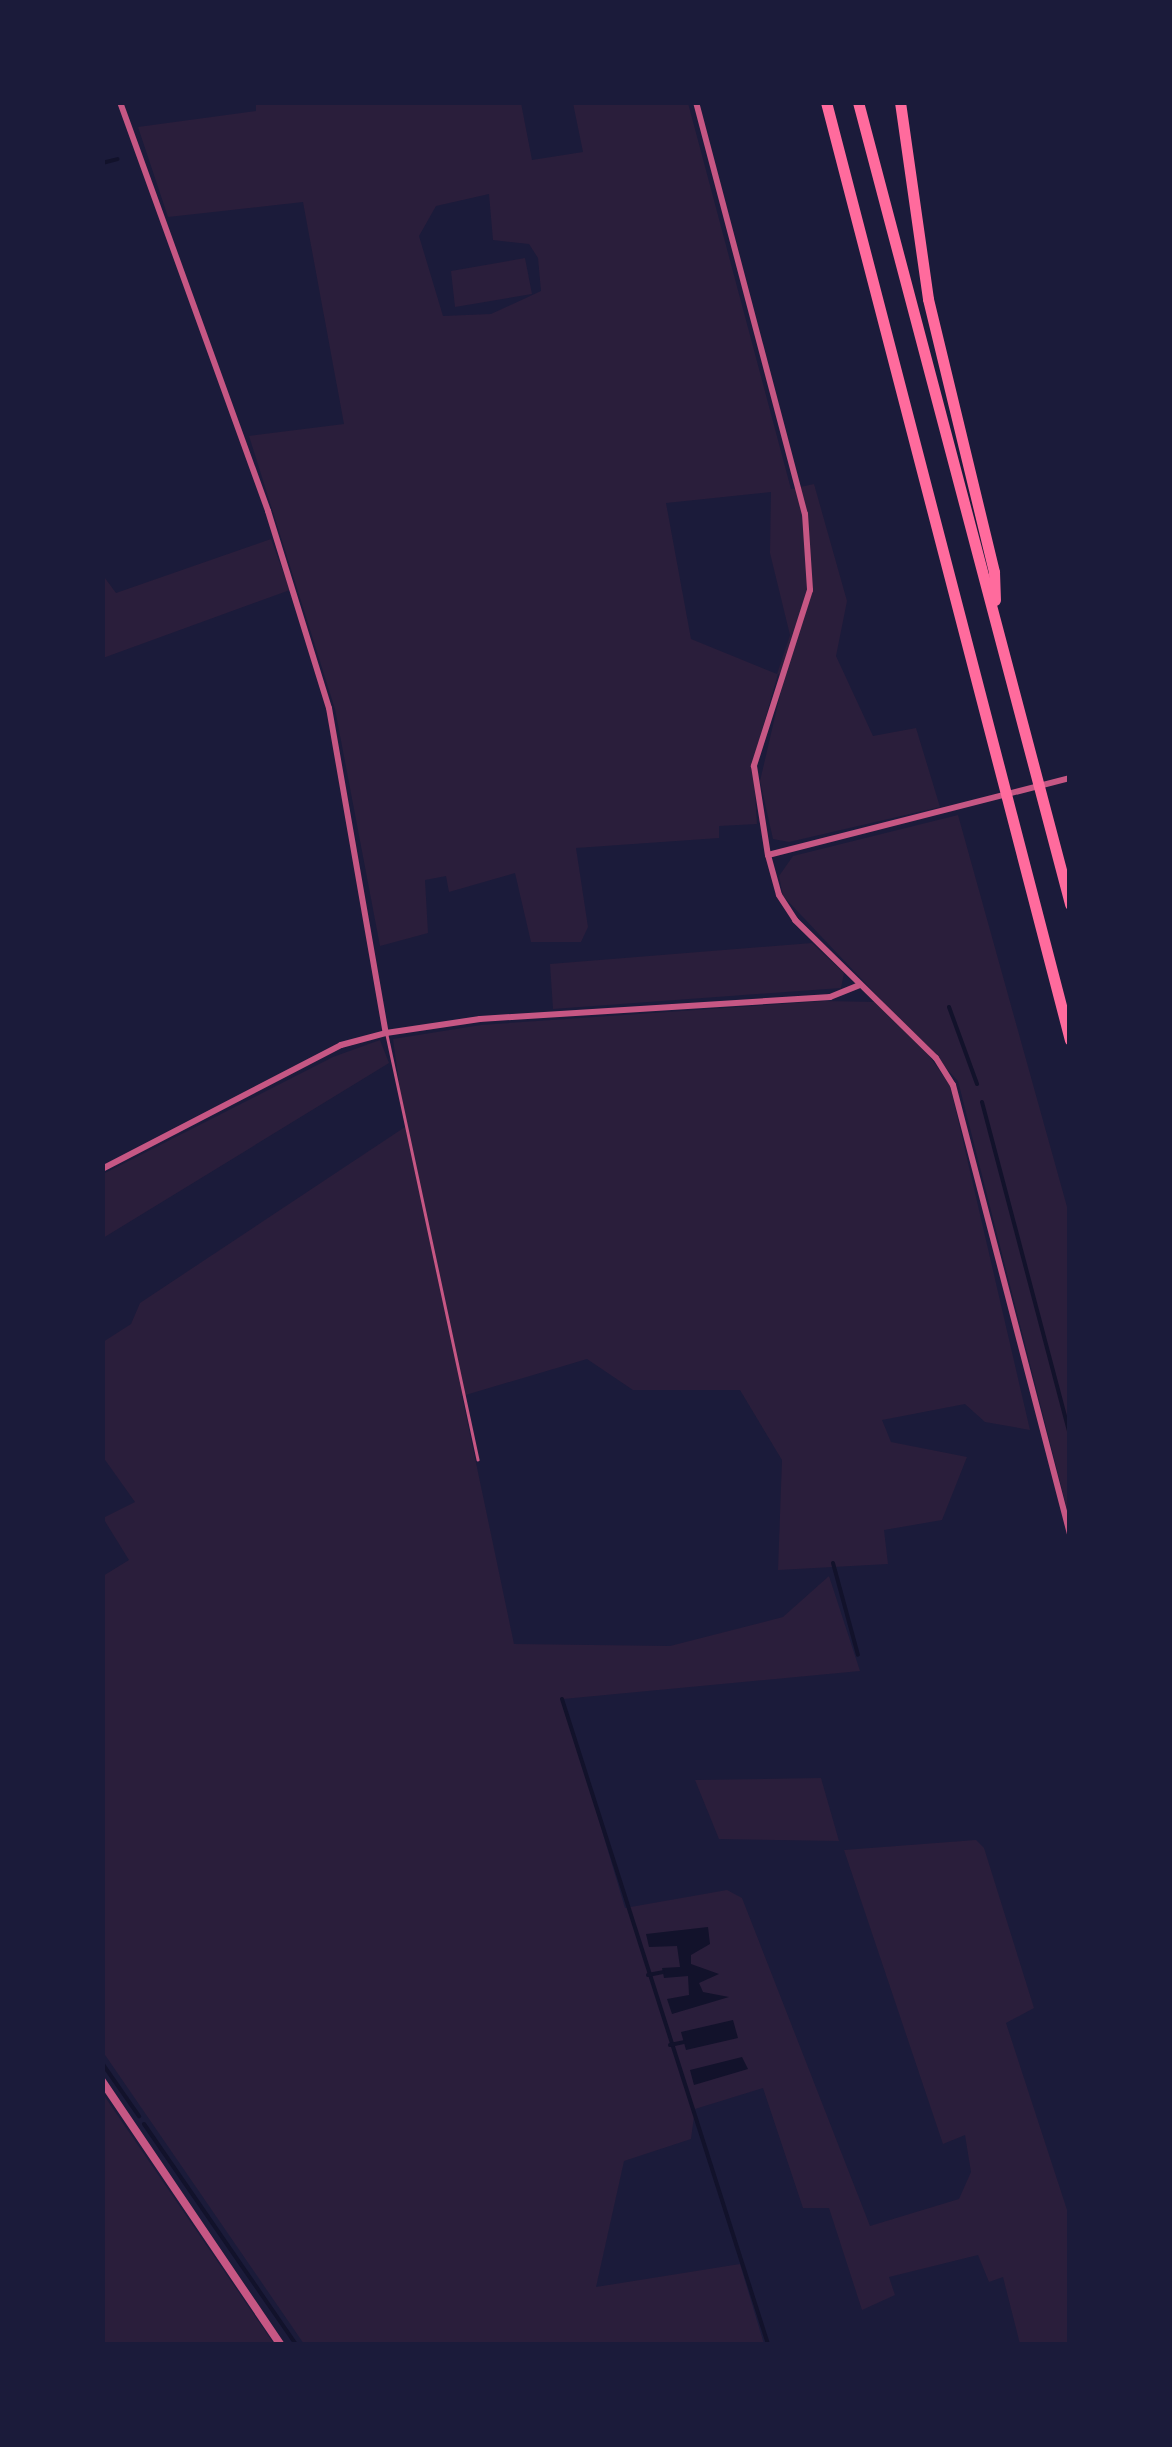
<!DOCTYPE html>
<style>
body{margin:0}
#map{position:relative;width:1172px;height:2447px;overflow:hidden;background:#1b1b3a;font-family:"Fira Sans Condensed",sans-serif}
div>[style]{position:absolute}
.green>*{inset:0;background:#2a1e3b}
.water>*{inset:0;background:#12122b}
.stream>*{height:4px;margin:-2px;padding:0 2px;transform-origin:2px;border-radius:2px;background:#12122b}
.service>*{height:2.5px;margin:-1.25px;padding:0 1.25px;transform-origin:1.25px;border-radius:1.25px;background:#c65784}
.minor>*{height:6px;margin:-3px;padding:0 3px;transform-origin:3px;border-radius:3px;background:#c65784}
.tertiary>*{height:8px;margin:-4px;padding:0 4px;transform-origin:4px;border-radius:4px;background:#c65784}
.motorway>*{height:11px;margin:-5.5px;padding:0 5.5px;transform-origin:5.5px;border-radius:5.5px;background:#ff6b9d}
span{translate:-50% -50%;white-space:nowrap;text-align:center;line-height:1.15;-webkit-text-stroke:9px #1b1b3a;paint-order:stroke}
.frame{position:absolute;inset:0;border:105px solid #1b1b3a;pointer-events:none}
</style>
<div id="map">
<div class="green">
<div style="clip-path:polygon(evenodd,256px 103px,521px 103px,532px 160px,583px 152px,573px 103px,688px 103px,791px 489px,814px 484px,847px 601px,836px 656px,873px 736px,916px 728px,940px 807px,789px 842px,773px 839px,760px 781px,784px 678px,778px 674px,753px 762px,757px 824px,719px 826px,719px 838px,576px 848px,588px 927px,581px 942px,531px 942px,515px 873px,449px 892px,446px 876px,425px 880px,428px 933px,380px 946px,335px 709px,249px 436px,344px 424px,303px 202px,168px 217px,138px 127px,256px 111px,256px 103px,489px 194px,493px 240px,529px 244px,538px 258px,541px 291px,491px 314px,443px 316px,419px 236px,436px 206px,489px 194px,256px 103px,771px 492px,770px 553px,790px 635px,777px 674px,691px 639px,666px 503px,771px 492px)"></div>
<div style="clip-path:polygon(525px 258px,532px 294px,455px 307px,451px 271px)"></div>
<div style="clip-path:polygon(271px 539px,290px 590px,103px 658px,102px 574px,116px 593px)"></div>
<div style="clip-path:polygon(958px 815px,1069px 1214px,1069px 1517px,958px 1081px,783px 896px,779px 876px,793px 856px)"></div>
<div style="clip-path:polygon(812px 943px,844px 973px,841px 988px,553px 1009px,550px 964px)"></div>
<div style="clip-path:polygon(824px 1001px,876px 1002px,920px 1043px,950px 1085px,1030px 1430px,985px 1422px,965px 1404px,882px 1420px,891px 1442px,967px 1457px,942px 1520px,884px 1530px,888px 1564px,778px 1570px,782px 1460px,740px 1390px,633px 1390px,587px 1359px,462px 1396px,514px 1644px,670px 1646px,783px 1617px,829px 1576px,860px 1671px,563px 1699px,625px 1908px,727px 1890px,742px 1898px,870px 2226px,959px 2199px,971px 2172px,965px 2135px,943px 2144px,844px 1850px,976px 1840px,984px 1848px,1034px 2008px,1006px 2023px,1069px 2216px,1069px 2344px,1020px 2344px,1003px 2277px,989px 2282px,978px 2255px,889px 2277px,895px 2295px,862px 2310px,829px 2208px,803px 2208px,763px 2088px,695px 2109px,691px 2139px,624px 2161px,596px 2287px,740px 2264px,764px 2344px,304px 2344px,103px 2052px,103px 1576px,129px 1560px,103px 1518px,135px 1502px,103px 1457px,103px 1342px,131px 1324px,140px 1303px,405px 1127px,393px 1039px,481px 1025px)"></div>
<div style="clip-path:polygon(380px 1040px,389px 1063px,103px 1238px,103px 1174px,333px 1057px)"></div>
<div style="clip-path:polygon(821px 1778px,839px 1841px,719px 1839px,695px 1780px)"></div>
<div style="clip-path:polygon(103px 2094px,274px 2344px,103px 2344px)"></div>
</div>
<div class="water">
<div style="clip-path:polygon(708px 1927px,710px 1944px,691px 1955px,691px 1964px,719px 1974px,699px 1983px,703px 1992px,729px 1997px,672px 2014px,667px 1999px,689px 1995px,688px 1976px,664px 1978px,662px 1968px,680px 1967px,677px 1946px,649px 1947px,646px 1934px)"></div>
<div style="clip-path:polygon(733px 2020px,738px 2038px,686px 2050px,681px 2032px)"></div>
<div style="clip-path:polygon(742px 2057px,748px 2069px,694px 2085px,690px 2070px)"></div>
</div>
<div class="stream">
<div style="left:102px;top:163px;width:16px;rotate:-14deg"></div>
<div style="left:949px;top:1007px;width:82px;rotate:70deg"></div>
<div style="left:982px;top:1102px;width:344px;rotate:75.2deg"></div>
<div style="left:833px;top:1563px;width:95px;rotate:74.8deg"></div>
<div style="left:562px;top:1699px;width:677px;rotate:72.29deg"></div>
<div style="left:648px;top:1975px;width:15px;rotate:-11deg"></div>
<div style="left:670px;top:2045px;width:14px;rotate:-12deg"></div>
<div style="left:102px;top:2063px;width:65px;rotate:55.1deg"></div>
<div style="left:144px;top:2124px;width:267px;rotate:55.4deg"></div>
</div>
<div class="service">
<div style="left:387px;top:1035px;width:434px;rotate:77.9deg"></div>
</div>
<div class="minor">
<div style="left:120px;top:102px;width:435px;rotate:70.1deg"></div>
<div style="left:268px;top:511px;width:206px;rotate:72.8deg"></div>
<div style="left:329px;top:708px;width:330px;rotate:80.1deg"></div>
<div style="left:696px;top:102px;width:426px;rotate:75.2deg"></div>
<div style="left:805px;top:514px;width:76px;rotate:86.2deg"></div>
<div style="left:810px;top:590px;width:185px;rotate:107.7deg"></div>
<div style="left:754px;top:766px;width:90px;rotate:81.1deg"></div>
<div style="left:768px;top:855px;width:41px;rotate:74.6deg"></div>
<div style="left:779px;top:895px;width:30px;rotate:57deg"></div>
<div style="left:795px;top:920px;width:197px;rotate:44.4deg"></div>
<div style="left:936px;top:1058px;width:32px;rotate:58deg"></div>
<div style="left:953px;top:1085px;width:465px;rotate:75.4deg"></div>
<div style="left:768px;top:855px;width:312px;rotate:-14.3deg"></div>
<div style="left:102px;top:1169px;width:269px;rotate:-27.4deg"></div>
<div style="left:341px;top:1045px;width:47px;rotate:-14.9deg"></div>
<div style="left:386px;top:1033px;width:95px;rotate:-8.5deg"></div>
<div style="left:480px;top:1019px;width:351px;rotate:-3.6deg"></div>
<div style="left:830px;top:997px;width:31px;rotate:-22deg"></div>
</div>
<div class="tertiary">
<div style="left:102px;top:2081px;width:318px;rotate:55.9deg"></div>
</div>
<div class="motorway">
<div style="left:826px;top:102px;width:969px;rotate:75.42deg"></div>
<div style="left:858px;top:102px;width:830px;rotate:75.19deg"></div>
<div style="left:900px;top:102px;width:199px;rotate:81.9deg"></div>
<div style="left:928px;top:299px;width:281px;rotate:76.4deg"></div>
<div style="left:994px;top:572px;width:28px;rotate:88deg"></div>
</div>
<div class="frame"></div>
</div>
